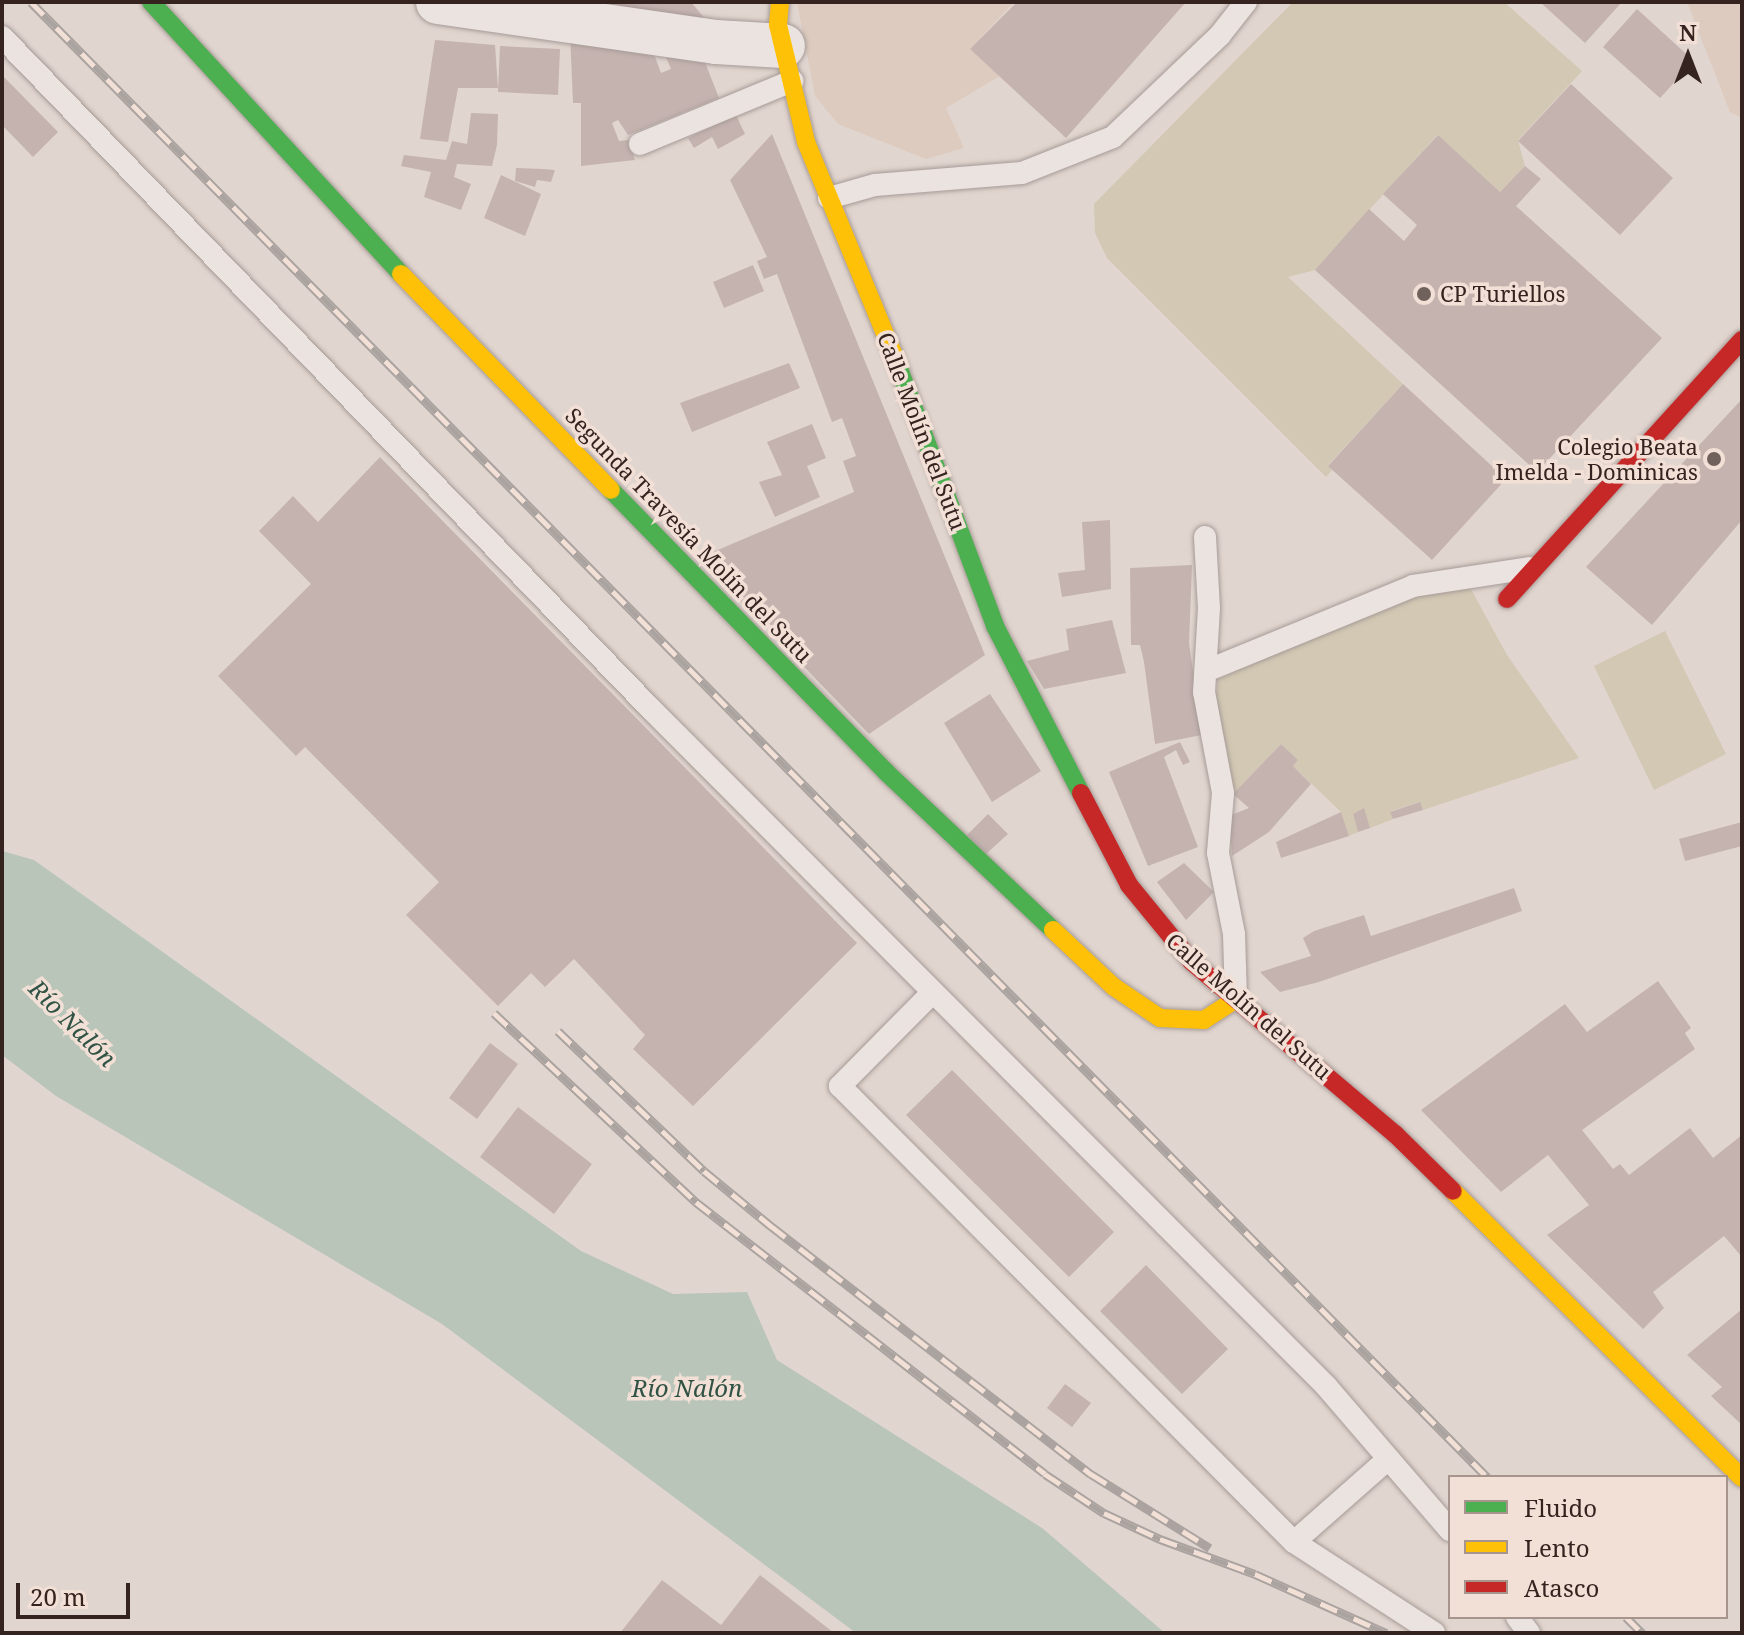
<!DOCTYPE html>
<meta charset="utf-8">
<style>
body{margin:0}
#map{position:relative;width:1744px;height:1635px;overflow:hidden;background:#e1d5cf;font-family:"Noto Serif",serif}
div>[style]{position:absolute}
.farmland>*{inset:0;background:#dccbbe}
.green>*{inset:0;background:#d2c8b3}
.water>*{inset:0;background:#b9c5b9}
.building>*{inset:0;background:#c5b3b0}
.roads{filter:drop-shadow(0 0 2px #a79b97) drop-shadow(0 0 2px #a79b97)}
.lane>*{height:22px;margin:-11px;padding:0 11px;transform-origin:11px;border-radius:11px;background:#eae3df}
.street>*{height:44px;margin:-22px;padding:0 22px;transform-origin:22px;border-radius:22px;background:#eae3df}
.fast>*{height:18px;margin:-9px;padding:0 9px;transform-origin:9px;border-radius:9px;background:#4caf50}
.slow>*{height:18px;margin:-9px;padding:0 9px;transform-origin:9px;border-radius:9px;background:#ffc107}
.jam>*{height:18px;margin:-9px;padding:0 9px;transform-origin:9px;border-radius:9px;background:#c62828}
.rail>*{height:9px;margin-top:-4.5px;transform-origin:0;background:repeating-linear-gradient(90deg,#f2e0d6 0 18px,#aaa39f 0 36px);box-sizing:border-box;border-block:2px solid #aaa39f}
.dots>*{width:22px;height:22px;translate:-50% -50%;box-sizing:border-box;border:4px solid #f2e0d6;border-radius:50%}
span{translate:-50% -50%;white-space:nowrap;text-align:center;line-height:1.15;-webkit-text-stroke:7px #f2e0d6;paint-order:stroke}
.poi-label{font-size:22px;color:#352320}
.left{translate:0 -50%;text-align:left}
.right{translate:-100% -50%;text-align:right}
.street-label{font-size:22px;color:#352320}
.water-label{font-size:24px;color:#315345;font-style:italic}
.frame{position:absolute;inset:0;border:4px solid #352320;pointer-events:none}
.legend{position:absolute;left:1448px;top:1475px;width:280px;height:144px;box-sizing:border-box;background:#f2e0d6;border:2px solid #a6948d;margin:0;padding:10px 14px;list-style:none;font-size:24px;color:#352320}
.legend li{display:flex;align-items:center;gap:16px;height:40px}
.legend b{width:40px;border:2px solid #a6948d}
.north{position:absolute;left:1648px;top:16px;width:80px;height:80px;-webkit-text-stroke:6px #f2e0d6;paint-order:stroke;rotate:0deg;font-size:22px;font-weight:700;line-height:32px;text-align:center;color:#352320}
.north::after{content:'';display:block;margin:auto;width:28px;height:36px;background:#352320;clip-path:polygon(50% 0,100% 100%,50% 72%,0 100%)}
.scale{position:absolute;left:16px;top:1583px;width:114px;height:36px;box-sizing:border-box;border:4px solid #352320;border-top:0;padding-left:10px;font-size:24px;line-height:28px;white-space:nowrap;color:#352320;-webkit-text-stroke:6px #f2e0d6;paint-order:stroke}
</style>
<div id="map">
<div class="farmland">
<div style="clip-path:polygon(797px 2px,1014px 2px,970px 49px,1000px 76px,946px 108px,964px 148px,926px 159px,838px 124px,815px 96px)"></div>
<div style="clip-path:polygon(1687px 2px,1742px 2px,1742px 118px,1730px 112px)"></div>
</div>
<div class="green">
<div style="clip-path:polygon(1293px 2px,1504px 2px,1582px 71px,1518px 140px,1525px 166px,1500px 192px,1437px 135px,1315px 270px,1288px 277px,1403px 384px,1328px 465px,1332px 470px,1326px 477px,1107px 258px,1095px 233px,1094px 204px)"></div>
<div style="clip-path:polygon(1467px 582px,1507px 655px,1579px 758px,1423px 810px,1419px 802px,1391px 811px,1393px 819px,1370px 828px,1363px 809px,1353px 814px,1358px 832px,1349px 836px,1341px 812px,1293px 766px,1298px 760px,1281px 744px,1233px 794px,1215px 703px,1218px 679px,1426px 589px)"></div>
<div style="clip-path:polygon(1665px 631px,1726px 754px,1654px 790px,1594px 666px)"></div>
</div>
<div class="water">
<div style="clip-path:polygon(2px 851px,34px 860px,581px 1251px,673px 1294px,747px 1292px,777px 1360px,1042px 1528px,1165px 1633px,856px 1633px,442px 1324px,56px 1096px,2px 1055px)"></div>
</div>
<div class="building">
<div style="clip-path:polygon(545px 2px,691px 2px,706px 20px)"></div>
<div style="clip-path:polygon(1017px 2px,1186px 2px,1066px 138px,970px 49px)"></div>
<div style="clip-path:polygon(1540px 2px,1622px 2px,1585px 43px)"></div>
<div style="clip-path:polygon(1637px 9px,1694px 61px,1660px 98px,1603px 47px)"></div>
<div style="clip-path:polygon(570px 34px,651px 46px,661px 73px,671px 69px,666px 57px,689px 49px,703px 57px,719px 98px,628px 135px,618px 120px,612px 123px,619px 141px,629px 140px,635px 160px,581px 166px,581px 103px,573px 103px)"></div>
<div style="clip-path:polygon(435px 40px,495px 45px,498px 88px,458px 88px,448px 142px,420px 139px)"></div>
<div style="clip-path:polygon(500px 46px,560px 49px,558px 95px,498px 92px)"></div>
<div style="clip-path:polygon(2px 75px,58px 132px,33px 157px,2px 125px)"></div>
<div style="clip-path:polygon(1571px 84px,1673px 178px,1620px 235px,1518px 141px)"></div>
<div style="clip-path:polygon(471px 113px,498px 114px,497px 145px,492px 166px,457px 164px,454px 177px,471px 184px,461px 210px,424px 197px,431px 172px,401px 166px,404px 155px,446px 160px,452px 141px,467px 144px)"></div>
<div style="clip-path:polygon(736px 115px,745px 134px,718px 149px,712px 137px,694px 148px,688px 138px)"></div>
<div style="clip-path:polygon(772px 134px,985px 655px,869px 734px,699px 558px,854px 492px,843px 461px,856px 456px,842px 418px,832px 422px,777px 274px,764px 279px,757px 261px,767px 257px,730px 180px)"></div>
<div style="clip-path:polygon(1438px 135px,1500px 192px,1525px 166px,1541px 179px,1516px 206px,1662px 338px,1537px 472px,1315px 270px,1369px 209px,1404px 241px,1417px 225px,1383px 194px)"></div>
<div style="clip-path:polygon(516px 168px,543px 169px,555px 170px,551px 182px,537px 180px,535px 187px,515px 181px)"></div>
<div style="clip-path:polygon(501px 175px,541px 194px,525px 236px,484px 218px)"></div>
<div style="clip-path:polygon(753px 265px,764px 291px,724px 308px,713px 282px)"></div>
<div style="clip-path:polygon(789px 363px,800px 388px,692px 432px,680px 403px)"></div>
<div style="clip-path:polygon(1403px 384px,1506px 479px,1432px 560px,1328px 466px)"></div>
<div style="clip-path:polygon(1742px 399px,1742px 520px,1652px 625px,1586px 567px)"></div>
<div style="clip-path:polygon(812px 424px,826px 458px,807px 466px,820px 497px,775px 517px,759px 482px,782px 475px,767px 442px)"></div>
<div style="clip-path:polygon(380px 457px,857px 943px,693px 1106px,633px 1049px,645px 1035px,574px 959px,545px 987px,531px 973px,498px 1006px,406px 915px,439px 882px,305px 747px,296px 756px,218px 676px,311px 584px,259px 531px,293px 496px,318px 522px)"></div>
<div style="clip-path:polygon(1110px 520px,1111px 589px,1062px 597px,1058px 573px,1085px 570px,1082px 522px)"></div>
<div style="clip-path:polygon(1192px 565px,1189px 643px,1202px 735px,1155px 744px,1144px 662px,1140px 645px,1131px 645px,1130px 568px)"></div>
<div style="clip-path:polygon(1112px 620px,1126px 673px,1044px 689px,1027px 661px,1069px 650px,1066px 629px)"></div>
<div style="clip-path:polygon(990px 694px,1041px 771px,992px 802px,944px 723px)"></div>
<div style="clip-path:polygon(1180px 742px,1190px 762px,1183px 765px,1176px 750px,1164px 757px,1198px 847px,1148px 866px,1109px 772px)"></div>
<div style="clip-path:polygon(1281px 744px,1298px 760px,1293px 766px,1311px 784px,1269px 832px,1232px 856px,1229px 816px,1249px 808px,1233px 794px)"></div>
<div style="clip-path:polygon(1420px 802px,1423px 810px,1393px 819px,1390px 812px)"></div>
<div style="clip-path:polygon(1364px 808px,1370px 828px,1358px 832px,1353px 814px)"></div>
<div style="clip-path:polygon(1341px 812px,1349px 836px,1281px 858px,1276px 842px)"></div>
<div style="clip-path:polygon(988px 814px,1008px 834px,986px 854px,967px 835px)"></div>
<div style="clip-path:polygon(1742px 822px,1742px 846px,1685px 861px,1679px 839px)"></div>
<div style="clip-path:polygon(1184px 863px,1214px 892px,1186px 920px,1157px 882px)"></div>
<div style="clip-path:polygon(1514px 888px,1522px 911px,1319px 982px,1280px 992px,1260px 972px,1311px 956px,1303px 938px,1314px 931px,1364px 915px,1371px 936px)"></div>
<div style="clip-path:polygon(1658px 981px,1691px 1028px,1685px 1033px,1695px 1049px,1582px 1130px,1613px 1169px,1620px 1164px,1629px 1175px,1690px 1128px,1713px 1158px,1742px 1135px,1742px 1257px,1724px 1236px,1653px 1292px,1664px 1308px,1643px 1329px,1547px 1235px,1589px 1205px,1548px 1155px,1501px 1192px,1421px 1110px,1565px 1004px,1587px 1032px)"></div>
<div style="clip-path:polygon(490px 1043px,518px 1064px,477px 1119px,449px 1098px)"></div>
<div style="clip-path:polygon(952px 1070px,1114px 1232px,1069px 1277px,906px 1115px)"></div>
<div style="clip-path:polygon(518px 1107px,592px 1164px,554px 1214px,480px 1157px)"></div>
<div style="clip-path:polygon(1146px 1265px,1228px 1349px,1182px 1394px,1100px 1311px)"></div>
<div style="clip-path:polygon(1742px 1309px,1742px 1425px,1711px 1396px,1722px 1387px,1687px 1355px)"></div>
<div style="clip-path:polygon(1065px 1384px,1091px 1403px,1072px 1427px,1047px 1408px)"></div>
<div style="clip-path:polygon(760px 1575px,834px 1633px,620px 1633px,662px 1580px,721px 1625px)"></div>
</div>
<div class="roads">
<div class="lane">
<div style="left:2px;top:37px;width:936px;rotate:46deg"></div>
<div style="left:652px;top:710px;width:955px;rotate:45.08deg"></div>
<div style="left:1326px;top:1386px;width:190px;rotate:49.3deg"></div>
<div style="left:640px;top:144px;width:165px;rotate:-22.5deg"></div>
<div style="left:829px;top:198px;width:48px;rotate:-15.8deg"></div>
<div style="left:875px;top:185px;width:147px;rotate:-4.7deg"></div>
<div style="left:1022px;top:173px;width:98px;rotate:-21.6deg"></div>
<div style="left:1113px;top:137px;width:148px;rotate:-43.6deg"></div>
<div style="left:1220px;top:35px;width:42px;rotate:-51.8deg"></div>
<div style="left:1205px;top:537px;width:71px;rotate:86.8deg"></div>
<div style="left:1209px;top:608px;width:84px;rotate:93.4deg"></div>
<div style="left:1204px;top:692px;width:103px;rotate:79.3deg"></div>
<div style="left:1223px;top:793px;width:60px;rotate:94.8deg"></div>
<div style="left:1218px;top:853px;width:83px;rotate:78.8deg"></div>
<div style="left:1234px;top:934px;width:65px;rotate:88.2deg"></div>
<div style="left:1206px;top:671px;width:224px;rotate:-22.3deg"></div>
<div style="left:1413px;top:586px;width:118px;rotate:-8.7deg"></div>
<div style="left:932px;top:993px;width:131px;rotate:134.7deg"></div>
<div style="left:840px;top:1086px;width:643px;rotate:45.13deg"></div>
<div style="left:1294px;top:1542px;width:167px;rotate:33deg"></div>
<div style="left:1294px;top:1542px;width:125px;rotate:-41.4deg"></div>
<div style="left:1517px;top:1617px;width:20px;rotate:53deg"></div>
</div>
<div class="street">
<div style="left:438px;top:2px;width:281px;rotate:8.2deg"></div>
<div style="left:716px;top:42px;width:67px;rotate:3.4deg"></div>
</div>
<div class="fast">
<div style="left:151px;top:2px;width:369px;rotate:47.4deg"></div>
<div style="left:895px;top:358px;width:286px;rotate:69.5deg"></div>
<div style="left:995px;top:626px;width:188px;rotate:62.8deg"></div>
<div style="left:611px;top:490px;width:394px;rotate:45.7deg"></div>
<div style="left:886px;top:772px;width:230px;rotate:43.4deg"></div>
</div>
<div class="slow">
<div style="left:780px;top:2px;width:23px;rotate:95deg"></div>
<div style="left:778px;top:25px;width:120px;rotate:76.5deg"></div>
<div style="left:806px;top:142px;width:234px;rotate:67.6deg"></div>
<div style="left:401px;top:274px;width:301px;rotate:45.8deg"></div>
<div style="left:1053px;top:930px;width:83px;rotate:43.1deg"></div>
<div style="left:1114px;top:987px;width:55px;rotate:34deg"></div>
<div style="left:1160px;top:1018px;width:44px;rotate:2.6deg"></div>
<div style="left:1204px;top:1020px;width:38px;rotate:-33deg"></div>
<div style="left:1453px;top:1191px;width:407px;rotate:44.8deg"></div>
</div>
<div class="jam">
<div style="left:1507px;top:599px;width:350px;rotate:-47.8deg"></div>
<div style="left:1081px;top:793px;width:104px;rotate:62.4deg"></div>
<div style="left:1129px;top:885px;width:99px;rotate:50.7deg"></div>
<div style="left:1192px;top:962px;width:266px;rotate:40.3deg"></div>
<div style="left:1395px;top:1134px;width:81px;rotate:44.5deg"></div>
</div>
</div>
<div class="rail">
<div style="left:31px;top:2px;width:2073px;rotate:45.37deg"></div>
<div style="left:494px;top:1013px;width:277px;rotate:43.1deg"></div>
<div style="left:696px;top:1202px;width:442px;rotate:37.9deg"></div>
<div style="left:1045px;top:1474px;width:71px;rotate:33.5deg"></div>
<div style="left:1104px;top:1513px;width:62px;rotate:24.9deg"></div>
<div style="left:1160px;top:1539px;width:101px;rotate:20.2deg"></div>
<div style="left:1255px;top:1574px;width:144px;rotate:24.2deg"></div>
<div style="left:558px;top:1031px;width:202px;rotate:43.8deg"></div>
<div style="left:704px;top:1171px;width:87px;rotate:39.4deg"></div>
<div style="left:771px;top:1226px;width:405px;rotate:37.8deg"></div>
<div style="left:1091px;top:1474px;width:140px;rotate:31.9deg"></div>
<div style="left:1626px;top:1617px;width:23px;rotate:45deg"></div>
</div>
<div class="dots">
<div style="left:1424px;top:294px;background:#71615d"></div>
<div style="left:1714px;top:459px;background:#71615d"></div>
</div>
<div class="poi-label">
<span class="left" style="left:1440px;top:294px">CP Turiellos</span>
<span class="right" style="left:1698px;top:459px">Colegio Beata<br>Imelda - Dominicas</span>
</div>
<div class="street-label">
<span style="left:922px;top:431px;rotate:69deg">Calle Molín del Sutu</span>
<span style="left:689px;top:535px;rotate:46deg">Segunda Travesía Molín del Sutu</span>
<span style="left:1249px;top:1006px;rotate:41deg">Calle Molín del Sutu</span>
</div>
<div class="water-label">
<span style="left:73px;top:1023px;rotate:45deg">Río Nalón</span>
<span style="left:687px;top:1388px">Río Nalón</span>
</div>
<div class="frame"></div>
<ul class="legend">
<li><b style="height:10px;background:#4caf50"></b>Fluido</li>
<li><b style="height:10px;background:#ffc107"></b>Lento</li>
<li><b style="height:10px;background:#c62828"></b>Atasco</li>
</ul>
<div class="north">N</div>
<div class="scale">20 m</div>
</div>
